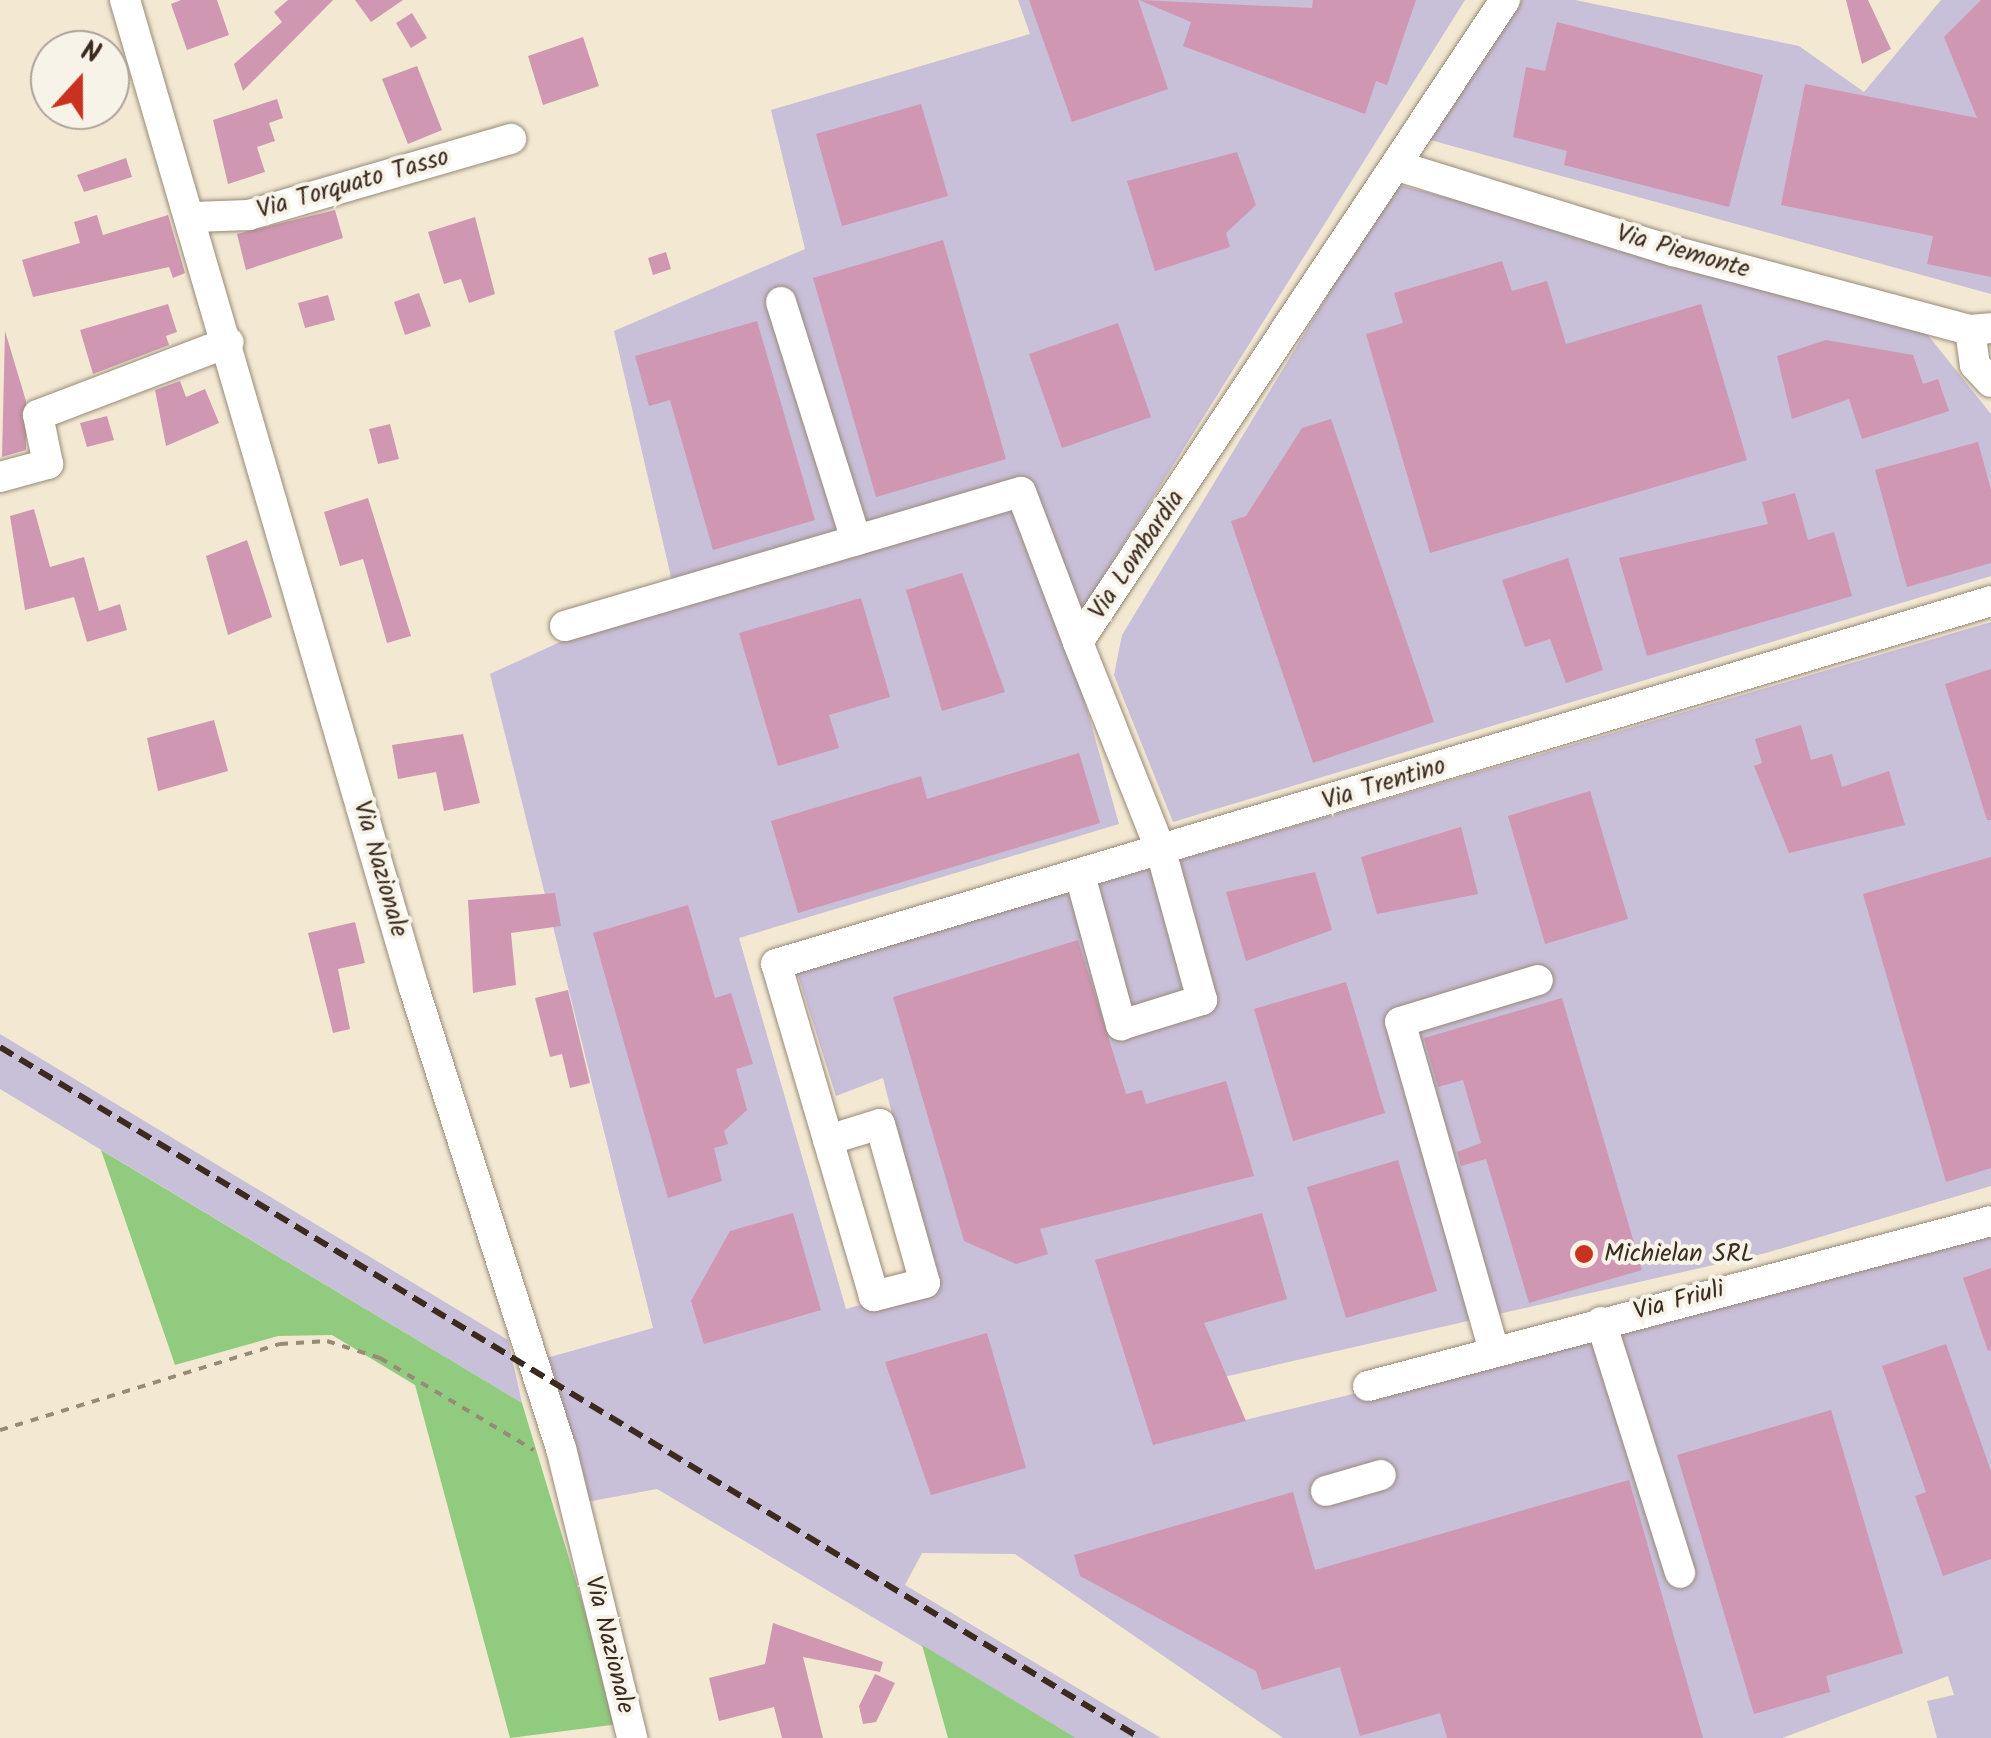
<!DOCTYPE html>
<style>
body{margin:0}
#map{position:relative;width:1991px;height:1738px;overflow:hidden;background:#f3e9d3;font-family:Kalam,sans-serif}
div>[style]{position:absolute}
.industrial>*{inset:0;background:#c8bfd8}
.green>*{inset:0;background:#91cb7f}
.building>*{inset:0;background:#cf97b2}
.path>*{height:4px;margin-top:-2px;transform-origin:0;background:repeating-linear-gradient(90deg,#978a78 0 8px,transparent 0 16px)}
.roads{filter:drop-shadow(0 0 2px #978a78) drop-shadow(0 0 2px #978a78)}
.minor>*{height:30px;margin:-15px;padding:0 15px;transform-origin:15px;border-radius:15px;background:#fff}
.rail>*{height:6px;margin-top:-3px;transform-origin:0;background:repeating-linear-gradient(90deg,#3b2a1e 0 15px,transparent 0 23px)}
.dots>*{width:28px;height:28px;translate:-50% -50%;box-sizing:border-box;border:5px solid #f7f3e8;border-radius:50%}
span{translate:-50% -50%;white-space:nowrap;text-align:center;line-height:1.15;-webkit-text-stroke:8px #f7f3e8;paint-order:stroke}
.street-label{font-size:25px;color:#3b2a1e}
.poi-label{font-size:25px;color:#3b2a1e}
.left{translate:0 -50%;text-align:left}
.north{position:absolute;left:30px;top:30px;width:100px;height:100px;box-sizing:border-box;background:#f7f3e8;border:2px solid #aca397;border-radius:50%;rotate:21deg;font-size:28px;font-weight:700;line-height:40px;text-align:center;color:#3b2a1e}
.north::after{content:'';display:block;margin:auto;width:35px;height:45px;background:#c8321e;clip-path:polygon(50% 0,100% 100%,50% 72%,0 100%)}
</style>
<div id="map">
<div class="industrial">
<div style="clip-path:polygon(1018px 0,1465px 0,1088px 601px,1071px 652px,1119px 824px,739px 938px,846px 1309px,935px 1284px,883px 1078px,836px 1096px,797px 972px,1991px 622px,1991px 1186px,1766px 1253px,1206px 1381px,1220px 1426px,1785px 1290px,1991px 1227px,1991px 1738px,1937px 1738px,1927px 1701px,1954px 1695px,1948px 1676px,1782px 1738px,1283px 1738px,1015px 1554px,922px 1553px,905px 1585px,1161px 1738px,1076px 1738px,657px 1489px,586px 1502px,543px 1359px,653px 1328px,490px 674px,674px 590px,614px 331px,805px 249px,771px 110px,1030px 34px)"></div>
<div style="clip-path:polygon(1522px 0,1575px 0,1799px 46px,1864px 92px,1941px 0,1991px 0,1991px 294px,1423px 138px)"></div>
<div style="clip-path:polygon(1395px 184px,1915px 319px,1991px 414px,1991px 576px,1173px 822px,1114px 675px,1122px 635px)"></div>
<div style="clip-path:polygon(0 1034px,508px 1340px,522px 1403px,0 1089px)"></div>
</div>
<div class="green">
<div style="clip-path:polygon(101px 1150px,522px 1403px,619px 1724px,510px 1738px,415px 1385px,332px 1335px,278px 1336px,175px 1365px)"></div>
<div style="clip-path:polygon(922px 1645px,1076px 1738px,948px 1738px)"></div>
</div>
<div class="building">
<div style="clip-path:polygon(181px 0,217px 0,229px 35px,187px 50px,171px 4px)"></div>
<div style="clip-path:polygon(288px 0,333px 0,243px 91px,234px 64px,282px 22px,274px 12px)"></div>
<div style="clip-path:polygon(355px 0,403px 0,371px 22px)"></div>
<div style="clip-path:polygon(1029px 0,1138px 0,1168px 89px,1072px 122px)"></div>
<div style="clip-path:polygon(1139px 0,1312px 8px,1313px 0,1416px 0,1387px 85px,1376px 81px,1365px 114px,1183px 46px,1191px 22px)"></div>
<div style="clip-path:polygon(1846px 0,1868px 0,1891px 49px,1862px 64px)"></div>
<div style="clip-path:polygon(1981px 0,1991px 0,1991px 277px,1927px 264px,1933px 236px,1781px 205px,1805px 84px,1977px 118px,1944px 37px)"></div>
<div style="clip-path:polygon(412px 13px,427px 38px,411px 48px,396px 23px)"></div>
<div style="clip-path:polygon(1557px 22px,1763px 75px,1729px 207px,1564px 165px,1567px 151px,1513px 137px,1526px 67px,1545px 71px)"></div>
<div style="clip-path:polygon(583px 37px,599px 86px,543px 105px,528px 56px)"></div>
<div style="clip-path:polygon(417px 66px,442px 130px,408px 144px,382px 79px)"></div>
<div style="clip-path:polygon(277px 99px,283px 118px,269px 123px,275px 141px,257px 147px,265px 172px,228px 184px,213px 120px)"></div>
<div style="clip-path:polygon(921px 104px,948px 196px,842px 226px,816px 134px)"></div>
<div style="clip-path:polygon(1237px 152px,1256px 205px,1226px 233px,1230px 247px,1155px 271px,1127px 181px)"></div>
<div style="clip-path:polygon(126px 158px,132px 177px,84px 192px,77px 175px)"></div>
<div style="clip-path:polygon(335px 210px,343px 238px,246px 270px,237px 234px)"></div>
<div style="clip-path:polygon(97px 215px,103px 235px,168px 215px,185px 273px,173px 278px,169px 267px,33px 297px,22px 260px,80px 243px,74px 222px)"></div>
<div style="clip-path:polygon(475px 217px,495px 294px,469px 303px,461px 279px,444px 284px,428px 232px)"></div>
<div style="clip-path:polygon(943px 240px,1006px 459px,876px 497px,813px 278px)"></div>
<div style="clip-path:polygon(666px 252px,671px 269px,653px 275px,648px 258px)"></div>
<div style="clip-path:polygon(1502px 261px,1512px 291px,1547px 281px,1566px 344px,1701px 304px,1747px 460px,1430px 553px,1366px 334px,1403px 323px,1394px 293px)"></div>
<div style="clip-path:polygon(419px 293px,431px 326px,405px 335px,394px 302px)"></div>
<div style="clip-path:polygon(328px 295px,335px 320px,305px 328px,298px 303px)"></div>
<div style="clip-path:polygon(168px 304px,177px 332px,166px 336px,169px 345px,93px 374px,80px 330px)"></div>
<div style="clip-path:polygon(757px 321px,815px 520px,713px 550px,670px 400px,649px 406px,635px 356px)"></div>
<div style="clip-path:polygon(1118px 323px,1151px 417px,1062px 448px,1029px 354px)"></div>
<div style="clip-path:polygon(5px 331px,26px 401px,26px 450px,2px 457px)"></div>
<div style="clip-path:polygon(1826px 340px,1913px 355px,1923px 384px,1938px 379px,1949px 411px,1862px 439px,1849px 399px,1792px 419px,1777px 356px)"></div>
<div style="clip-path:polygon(180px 381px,186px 397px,205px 389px,219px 423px,166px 446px,155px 390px)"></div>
<div style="clip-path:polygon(107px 416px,114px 440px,87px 447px,80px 423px)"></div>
<div style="clip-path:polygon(1331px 419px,1434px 722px,1313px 763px,1231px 521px,1246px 516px,1302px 428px)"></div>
<div style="clip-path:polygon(390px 424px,399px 459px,378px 464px,369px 429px)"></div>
<div style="clip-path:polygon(1978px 442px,1991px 490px,1991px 563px,1907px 587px,1875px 470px)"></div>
<div style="clip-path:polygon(1795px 493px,1808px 540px,1834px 532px,1852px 596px,1647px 656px,1619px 558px,1768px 524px,1762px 502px)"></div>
<div style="clip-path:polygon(368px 498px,411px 636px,387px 643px,363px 559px,340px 566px,324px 512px)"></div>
<div style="clip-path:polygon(34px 509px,50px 567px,84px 557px,99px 611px,120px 604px,127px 630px,87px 642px,74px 597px,25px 610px,10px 516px)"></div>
<div style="clip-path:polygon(247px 540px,272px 617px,228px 635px,206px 556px)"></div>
<div style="clip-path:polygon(1568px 558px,1603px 670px,1566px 683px,1550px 639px,1525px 647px,1502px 580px)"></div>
<div style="clip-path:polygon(962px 573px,1005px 692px,942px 711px,906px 590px)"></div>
<div style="clip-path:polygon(861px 598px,890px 697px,829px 715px,839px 748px,778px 766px,739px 633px)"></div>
<div style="clip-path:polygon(1991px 669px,1991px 820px,1987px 820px,1945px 684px)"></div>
<div style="clip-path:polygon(214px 720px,228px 771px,158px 791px,147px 738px)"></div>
<div style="clip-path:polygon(1801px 725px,1811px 760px,1832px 754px,1842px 787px,1889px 771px,1905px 825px,1789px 853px,1754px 766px,1762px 763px,1755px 739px)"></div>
<div style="clip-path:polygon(463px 734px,480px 803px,444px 811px,436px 772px,398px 779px,392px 745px)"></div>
<div style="clip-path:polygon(1079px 753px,1100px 823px,798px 913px,771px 821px,921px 776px,927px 799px)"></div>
<div style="clip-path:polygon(1590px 791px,1628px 919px,1545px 944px,1508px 816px)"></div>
<div style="clip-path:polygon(1461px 827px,1478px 894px,1377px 914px,1361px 857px)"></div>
<div style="clip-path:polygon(1991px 857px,1991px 1168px,1946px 1182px,1863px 894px)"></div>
<div style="clip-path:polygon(1315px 872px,1332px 930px,1246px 961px,1226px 892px)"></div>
<div style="clip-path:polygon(555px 893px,561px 926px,511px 933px,516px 985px,473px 993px,468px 900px)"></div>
<div style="clip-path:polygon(688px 905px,715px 998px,731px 993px,753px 1064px,736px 1069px,747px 1110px,724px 1131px,728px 1144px,714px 1148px,722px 1181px,668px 1198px,593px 933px)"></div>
<div style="clip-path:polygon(355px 922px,365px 963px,338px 969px,350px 1029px,333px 1033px,308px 933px)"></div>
<div style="clip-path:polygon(1078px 940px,1126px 1094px,1142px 1090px,1146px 1104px,1226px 1081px,1254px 1176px,1040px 1229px,1048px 1254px,1016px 1264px,964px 1241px,893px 997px)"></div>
<div style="clip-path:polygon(1346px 982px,1385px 1113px,1293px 1141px,1254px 1009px)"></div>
<div style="clip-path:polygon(568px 990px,590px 1083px,570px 1088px,562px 1054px,550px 1057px,535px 998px)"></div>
<div style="clip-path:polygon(1562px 998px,1642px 1270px,1529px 1303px,1486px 1159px,1461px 1166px,1457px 1152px,1481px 1143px,1463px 1080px,1438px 1087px,1424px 1038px)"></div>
<div style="clip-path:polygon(1398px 1160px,1437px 1291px,1346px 1318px,1307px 1187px)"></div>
<div style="clip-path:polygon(793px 1213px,821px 1310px,704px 1344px,691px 1301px,730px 1231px)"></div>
<div style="clip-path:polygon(1262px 1213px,1287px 1299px,1204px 1323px,1246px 1421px,1153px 1445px,1095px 1260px)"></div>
<div style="clip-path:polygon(1991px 1268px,1991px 1350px,1988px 1351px,1963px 1278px)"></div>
<div style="clip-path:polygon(987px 1333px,1026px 1468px,931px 1495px,885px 1362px)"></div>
<div style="clip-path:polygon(1946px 1344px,1991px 1471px,1991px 1559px,1943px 1576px,1915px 1496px,1926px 1492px,1882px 1366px)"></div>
<div style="clip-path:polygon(1831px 1410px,1903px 1653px,1826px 1676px,1830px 1692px,1754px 1714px,1677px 1455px)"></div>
<div style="clip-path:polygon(1629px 1480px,1703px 1738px,1447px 1738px,1440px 1713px,1360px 1736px,1340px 1667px,1262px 1690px,1256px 1671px,1080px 1576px,1074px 1555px,1293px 1492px,1315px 1570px)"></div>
<div style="clip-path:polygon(773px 1623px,883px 1662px,880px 1672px,803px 1657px,823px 1738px,782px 1738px,774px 1707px,719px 1721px,709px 1678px,765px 1664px)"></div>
<div style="clip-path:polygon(875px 1674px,895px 1683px,876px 1722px,863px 1724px,859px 1706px)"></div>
</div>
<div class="path">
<div style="left:0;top:1430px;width:293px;rotate:-17.1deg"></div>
<div style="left:280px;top:1344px;width:47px;rotate:-3.7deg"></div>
<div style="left:327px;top:1341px;width:56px;rotate:17.8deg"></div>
<div style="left:380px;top:1358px;width:179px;rotate:30.9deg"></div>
</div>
<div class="roads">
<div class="minor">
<div style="left:125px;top:0;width:1029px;rotate:73.7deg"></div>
<div style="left:414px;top:988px;width:483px;rotate:72.3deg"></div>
<div style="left:561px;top:1448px;width:299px;rotate:76.2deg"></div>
<div style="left:1398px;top:166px;width:288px;rotate:17.2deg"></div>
<div style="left:1673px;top:251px;width:307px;rotate:14.9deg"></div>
<div style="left:1970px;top:330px;width:21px;rotate:-5deg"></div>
<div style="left:193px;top:217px;width:56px;rotate:-2deg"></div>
<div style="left:249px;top:215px;width:273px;rotate:-16.2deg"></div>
<div style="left:781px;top:302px;width:250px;rotate:72.5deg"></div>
<div style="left:1970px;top:330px;width:35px;rotate:82deg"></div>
<div style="left:1975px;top:365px;width:23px;rotate:47deg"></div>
<div style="left:0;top:477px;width:50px;rotate:-15.2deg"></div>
<div style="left:48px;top:464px;width:50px;rotate:-101.5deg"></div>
<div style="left:38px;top:415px;width:204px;rotate:-20.9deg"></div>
<div style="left:565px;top:626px;width:475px;rotate:-16.4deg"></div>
<div style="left:1021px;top:492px;width:160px;rotate:69.2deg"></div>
<div style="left:1080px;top:875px;width:156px;rotate:74.7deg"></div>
<div style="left:1121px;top:1025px;width:85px;rotate:-17.2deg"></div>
<div style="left:1202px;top:1000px;width:155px;rotate:-105.4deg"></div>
<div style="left:1161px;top:851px;width:225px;rotate:-111.7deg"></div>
<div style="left:1078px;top:642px;width:771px;rotate:-56.37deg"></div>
<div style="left:828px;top:1140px;width:54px;rotate:-17.1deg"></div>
<div style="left:880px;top:1124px;width:165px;rotate:74.2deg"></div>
<div style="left:925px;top:1283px;width:53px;rotate:165.7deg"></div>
<div style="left:874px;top:1296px;width:346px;rotate:-106.4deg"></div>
<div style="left:776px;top:964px;width:1268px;rotate:-16.63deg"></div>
<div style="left:1601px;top:1322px;width:263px;rotate:72.5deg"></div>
<div style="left:1494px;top:1351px;width:342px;rotate:-105.9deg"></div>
<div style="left:1400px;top:1022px;width:144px;rotate:-16.9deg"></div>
<div style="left:1368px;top:1386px;width:644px;rotate:-14.83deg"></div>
<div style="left:1326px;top:1491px;width:57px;rotate:-16.2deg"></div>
</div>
</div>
<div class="rail">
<div style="left:0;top:1047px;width:1333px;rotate:31.22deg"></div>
</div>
<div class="dots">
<div style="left:1584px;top:1254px;background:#c8321e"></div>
</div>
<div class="street-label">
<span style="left:353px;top:184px;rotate:-16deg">Via Torquato Tasso</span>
<span style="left:1683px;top:252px;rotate:16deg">Via Piemonte</span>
<span style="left:1137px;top:555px;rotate:-56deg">Via Lombardia</span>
<span style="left:1384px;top:784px;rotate:-17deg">Via Trentino</span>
<span style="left:380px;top:869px;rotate:74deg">Via Nazionale</span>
<span style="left:1679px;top:1301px;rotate:-15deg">Via Friuli</span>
<span style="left:609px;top:1645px;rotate:76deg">Via Nazionale</span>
</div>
<div class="poi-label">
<span class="left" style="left:1604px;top:1254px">Michielan SRL</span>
</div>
<div class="north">N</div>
</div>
